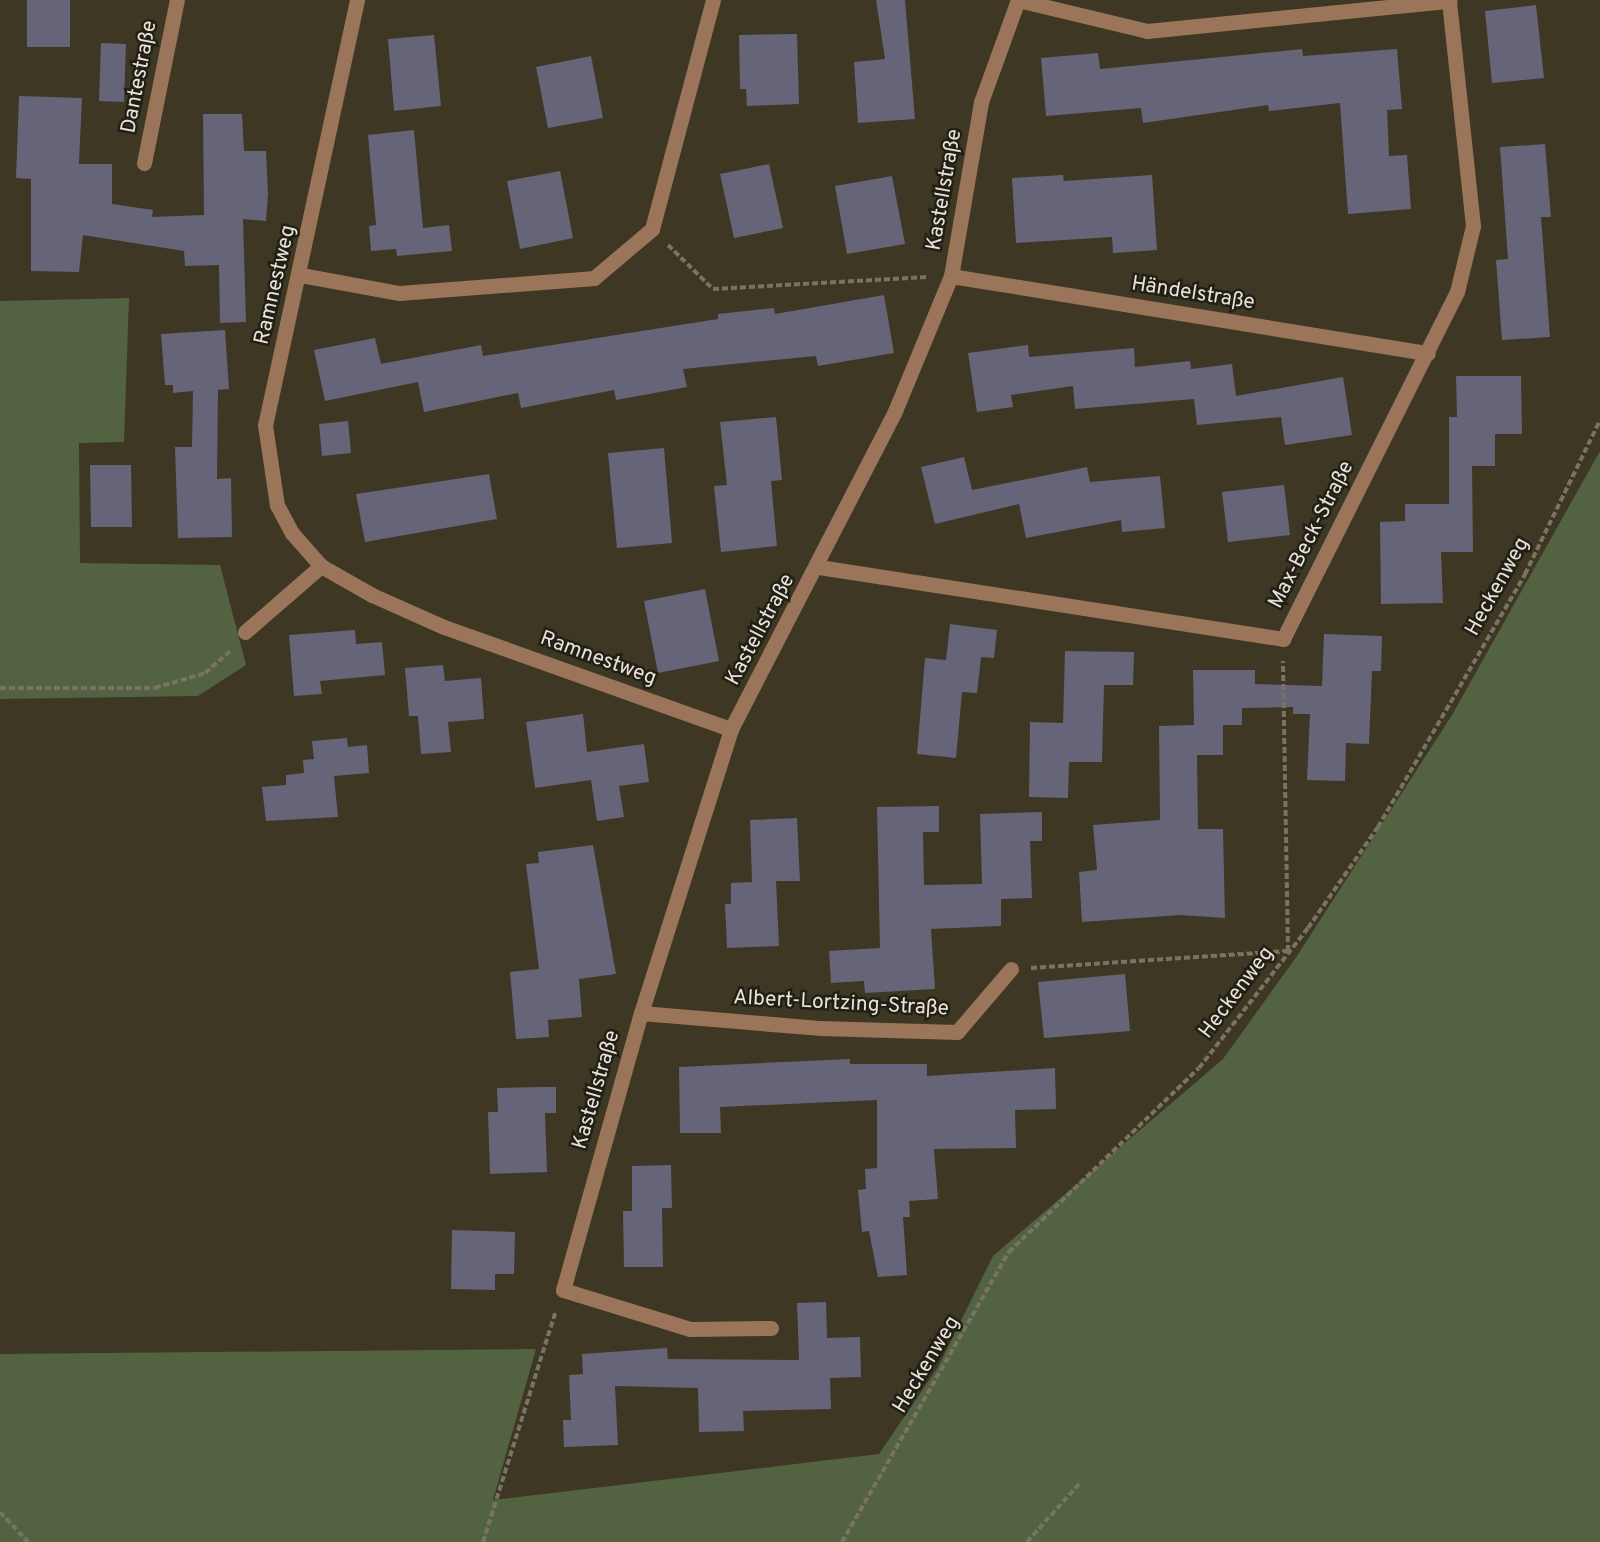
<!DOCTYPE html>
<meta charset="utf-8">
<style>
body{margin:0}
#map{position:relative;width:1600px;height:1542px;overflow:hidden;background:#3e3724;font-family:Overpass,sans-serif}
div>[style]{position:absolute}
.green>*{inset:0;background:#536240}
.building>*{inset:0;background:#656479}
.path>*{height:4px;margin-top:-2px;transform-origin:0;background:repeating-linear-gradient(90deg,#797363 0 6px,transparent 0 9px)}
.minor>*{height:15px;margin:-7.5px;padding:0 7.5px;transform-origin:7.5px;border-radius:7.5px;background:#9a7559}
span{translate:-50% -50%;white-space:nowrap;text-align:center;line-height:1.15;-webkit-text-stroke:5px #221f16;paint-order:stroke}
.street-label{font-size:21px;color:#e8e4d8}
</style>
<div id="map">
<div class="green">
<div style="clip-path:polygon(129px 298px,124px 442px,79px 443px,80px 563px,220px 565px,246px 665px,198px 696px,0 699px,0 301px)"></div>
<div style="clip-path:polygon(1600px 451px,1600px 1542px,0 1542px,0 1354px,536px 1349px,493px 1500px,879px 1454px,938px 1367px,993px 1256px,1223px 1059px,1297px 956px,1452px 715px)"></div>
</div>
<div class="building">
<div style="clip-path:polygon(27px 0,70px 0,70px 47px,27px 47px)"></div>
<div style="clip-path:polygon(876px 0,905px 0,915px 119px,858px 123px,854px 62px,885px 59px)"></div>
<div style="clip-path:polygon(1536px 5px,1544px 78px,1492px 83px,1485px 11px)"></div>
<div style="clip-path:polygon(797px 34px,799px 104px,747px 106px,746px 89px,740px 89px,739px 35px)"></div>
<div style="clip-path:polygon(434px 35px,441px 106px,394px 111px,388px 39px)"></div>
<div style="clip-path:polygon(101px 43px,126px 44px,124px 102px,99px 101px)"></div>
<div style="clip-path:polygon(1302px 49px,1303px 56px,1397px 49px,1402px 109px,1387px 110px,1389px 156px,1407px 155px,1411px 209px,1348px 214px,1340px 103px,1269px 111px,1268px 105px,1143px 123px,1141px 108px,1046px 116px,1041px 58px,1098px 53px,1100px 69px)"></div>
<div style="clip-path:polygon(591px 56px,603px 118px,548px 128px,536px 67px)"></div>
<div style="clip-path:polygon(19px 96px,82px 98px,79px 164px,112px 164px,112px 204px,153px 210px,152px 217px,204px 215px,203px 114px,242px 114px,244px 151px,266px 151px,268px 194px,266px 221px,243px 219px,246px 322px,220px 323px,219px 265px,185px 266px,184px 251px,83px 235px,79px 272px,31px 271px,31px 179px,16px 178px)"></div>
<div style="clip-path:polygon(414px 130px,423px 228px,449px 225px,452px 251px,397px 256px,396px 249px,371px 251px,369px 226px,376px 225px,368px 135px)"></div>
<div style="clip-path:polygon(1545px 144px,1551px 217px,1541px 217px,1550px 337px,1502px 340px,1496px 260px,1508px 259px,1500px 147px)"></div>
<div style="clip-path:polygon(769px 164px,783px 228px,734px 238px,720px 174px)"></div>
<div style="clip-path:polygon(560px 171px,573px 238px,520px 249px,507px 181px)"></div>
<div style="clip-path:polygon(1063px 175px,1064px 181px,1152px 175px,1157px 250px,1113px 253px,1112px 237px,1016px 243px,1012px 178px)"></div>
<div style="clip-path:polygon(892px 176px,905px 244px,847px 254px,835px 186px)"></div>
<div style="clip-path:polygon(884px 295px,894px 353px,818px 366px,816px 356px,683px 369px,687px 387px,616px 400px,614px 390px,521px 408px,518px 393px,424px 412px,418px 382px,325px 401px,314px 350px,375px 338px,381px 364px,481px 345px,483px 356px,718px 319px,718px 314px,774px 308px,775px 314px)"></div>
<div style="clip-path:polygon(225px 330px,229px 389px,218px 390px,217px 479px,231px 478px,232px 537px,178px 538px,175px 447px,192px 447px,193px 391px,173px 393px,173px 385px,165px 385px,161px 334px)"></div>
<div style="clip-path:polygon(1028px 345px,1029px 357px,1134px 348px,1135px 367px,1190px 361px,1191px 369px,1232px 364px,1236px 396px,1343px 377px,1352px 435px,1285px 445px,1281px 417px,1197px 425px,1194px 399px,1075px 409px,1073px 386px,1011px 395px,1013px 407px,977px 412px,968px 353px)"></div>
<div style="clip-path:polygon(1456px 376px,1521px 376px,1522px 434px,1495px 434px,1495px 466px,1472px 466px,1473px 552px,1441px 552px,1443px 603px,1381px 604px,1380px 522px,1405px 521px,1405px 504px,1449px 504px,1449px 417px,1457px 417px)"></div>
<div style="clip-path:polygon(776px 417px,782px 480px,771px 481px,777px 546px,721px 552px,714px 486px,727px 485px,720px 422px)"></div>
<div style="clip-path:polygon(348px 421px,351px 453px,322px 456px,319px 424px)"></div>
<div style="clip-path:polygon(664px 448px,672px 543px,617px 548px,608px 453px)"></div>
<div style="clip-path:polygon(964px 457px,972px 490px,1087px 467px,1090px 482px,1160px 476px,1165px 528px,1122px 532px,1121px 520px,1026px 538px,1019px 504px,935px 524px,921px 467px)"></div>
<div style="clip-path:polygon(90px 465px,131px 465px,132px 527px,91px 527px)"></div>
<div style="clip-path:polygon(489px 474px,497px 519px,365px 542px,356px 494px)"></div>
<div style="clip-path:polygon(1284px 485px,1290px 535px,1228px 542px,1222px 492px)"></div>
<div style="clip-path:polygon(705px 589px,719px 661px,658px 673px,644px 601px)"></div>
<div style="clip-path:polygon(950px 624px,997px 630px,994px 658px,981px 657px,977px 693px,962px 692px,956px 758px,917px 754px,925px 658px,946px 660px)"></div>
<div style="clip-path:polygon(355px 630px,356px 644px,382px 642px,385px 675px,320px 681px,322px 694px,294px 696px,289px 635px)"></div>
<div style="clip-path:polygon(1324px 634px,1382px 636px,1381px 671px,1372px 671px,1369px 744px,1346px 743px,1345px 781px,1307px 780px,1310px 714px,1293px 714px,1293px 707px,1242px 708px,1242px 725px,1223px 725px,1223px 755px,1197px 755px,1198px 829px,1223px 829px,1225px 918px,1180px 915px,1082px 922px,1079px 872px,1097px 870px,1093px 825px,1160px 820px,1159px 726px,1194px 725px,1193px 670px,1255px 670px,1255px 684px,1322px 686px)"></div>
<div style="clip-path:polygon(1065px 651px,1134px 652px,1133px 685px,1104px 685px,1102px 762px,1069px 762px,1068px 798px,1029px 797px,1030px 722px,1063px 723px)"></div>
<div style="clip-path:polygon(443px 665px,445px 681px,481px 678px,484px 719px,448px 722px,451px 752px,421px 754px,418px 716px,409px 716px,405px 668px)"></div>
<div style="clip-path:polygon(583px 714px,587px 752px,644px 744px,649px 782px,619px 786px,624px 817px,597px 821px,591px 780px,535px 788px,526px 722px)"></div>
<div style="clip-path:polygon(347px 738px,348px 747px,367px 745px,369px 773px,334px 776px,338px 817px,266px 821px,262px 787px,286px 785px,286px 775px,304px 773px,303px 760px,314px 759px,312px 741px)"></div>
<div style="clip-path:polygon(939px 806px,939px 832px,923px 832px,924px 885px,982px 884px,980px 814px,1042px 812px,1042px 841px,1030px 841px,1032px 898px,1001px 899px,1001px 926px,931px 929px,935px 989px,865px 993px,864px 981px,831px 983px,829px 951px,880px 948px,877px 807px)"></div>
<div style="clip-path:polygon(797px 818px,800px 881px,776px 881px,779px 946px,727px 948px,725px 904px,731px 904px,731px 883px,752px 882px,750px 820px)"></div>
<div style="clip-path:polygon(593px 845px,616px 974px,579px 979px,582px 1017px,548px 1020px,549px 1037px,516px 1039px,510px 972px,539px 969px,526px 864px,539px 863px,538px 852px)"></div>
<div style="clip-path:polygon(1125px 974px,1130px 1031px,1044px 1038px,1038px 982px)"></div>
<div style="clip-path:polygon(850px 1059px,850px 1064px,927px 1064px,927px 1076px,1055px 1068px,1056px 1109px,1015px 1110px,1016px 1148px,934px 1149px,938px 1199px,909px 1201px,910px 1217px,903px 1217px,907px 1275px,878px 1277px,869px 1231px,862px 1232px,858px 1190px,866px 1189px,865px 1169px,877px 1168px,877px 1100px,720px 1107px,721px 1133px,680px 1133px,679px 1067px)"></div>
<div style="clip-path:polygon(541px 1087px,556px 1087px,556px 1113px,545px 1113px,547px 1172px,490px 1174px,488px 1112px,498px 1112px,497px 1088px)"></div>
<div style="clip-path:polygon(671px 1165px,672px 1208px,662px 1208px,663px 1267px,624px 1267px,623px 1211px,632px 1211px,632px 1166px)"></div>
<div style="clip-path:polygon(452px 1230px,515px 1232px,514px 1274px,495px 1274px,495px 1290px,451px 1289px)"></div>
<div style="clip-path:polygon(826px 1302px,827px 1338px,860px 1337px,861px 1377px,830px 1378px,831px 1409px,743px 1411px,744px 1431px,699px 1432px,698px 1388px,615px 1386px,618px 1445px,564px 1447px,563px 1420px,571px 1420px,569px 1375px,583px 1374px,582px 1354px,667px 1348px,668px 1359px,799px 1360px,797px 1303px)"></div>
</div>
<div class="path">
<div style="left:668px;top:245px;width:63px;rotate:44.4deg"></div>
<div style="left:713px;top:289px;width:214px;rotate:-3.2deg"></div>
<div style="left:0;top:688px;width:155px"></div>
<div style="left:155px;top:688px;width:52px;rotate:-16.7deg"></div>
<div style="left:205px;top:673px;width:35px;rotate:-41deg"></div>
<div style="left:1031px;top:968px;width:258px;rotate:-3.8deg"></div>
<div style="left:1288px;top:951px;width:290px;rotate:-91deg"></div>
<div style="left:0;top:1512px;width:41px;rotate:47deg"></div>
<div style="left:483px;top:1542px;width:242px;rotate:-72.5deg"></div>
<div style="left:842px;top:1542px;width:335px;rotate:-60.1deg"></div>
<div style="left:1009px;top:1252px;width:264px;rotate:-44.1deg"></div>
<div style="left:1199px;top:1068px;width:177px;rotate:-52.1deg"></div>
<div style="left:1308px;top:928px;width:123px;rotate:-55.3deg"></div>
<div style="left:1378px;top:827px;width:293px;rotate:-59.8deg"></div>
<div style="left:1525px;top:574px;width:171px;rotate:-64deg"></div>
<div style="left:1027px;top:1542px;width:78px;rotate:-48.1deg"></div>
</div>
<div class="minor">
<div style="left:357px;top:0;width:435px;rotate:102.2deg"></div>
<div style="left:265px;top:425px;width:81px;rotate:81.5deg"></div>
<div style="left:277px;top:505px;width:32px;rotate:62deg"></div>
<div style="left:292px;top:533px;width:44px;rotate:48.7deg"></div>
<div style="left:321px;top:566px;width:59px;rotate:29.6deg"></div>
<div style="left:372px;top:595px;width:79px;rotate:24deg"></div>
<div style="left:444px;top:627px;width:305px;rotate:19.6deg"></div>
<div style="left:1018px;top:0;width:133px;rotate:13.5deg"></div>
<div style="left:1147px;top:31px;width:304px;rotate:-5.7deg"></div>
<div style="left:144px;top:163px;width:166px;rotate:-78.6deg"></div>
<div style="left:301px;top:275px;width:100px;rotate:10.4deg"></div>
<div style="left:399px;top:293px;width:196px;rotate:-4.4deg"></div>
<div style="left:594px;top:278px;width:76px;rotate:-40.2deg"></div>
<div style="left:652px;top:229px;width:237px;rotate:-75.1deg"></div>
<div style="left:951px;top:276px;width:483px;rotate:9.2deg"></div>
<div style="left:819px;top:567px;width:470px;rotate:8.8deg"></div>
<div style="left:1283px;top:639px;width:388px;rotate:-63.4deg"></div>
<div style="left:1457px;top:292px;width:68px;rotate:-76.4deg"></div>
<div style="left:1473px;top:226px;width:227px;rotate:-96.1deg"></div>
<div style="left:245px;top:632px;width:101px;rotate:-41deg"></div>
<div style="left:641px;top:1013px;width:181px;rotate:4.8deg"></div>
<div style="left:821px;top:1028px;width:136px;rotate:1.7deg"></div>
<div style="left:957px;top:1032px;width:83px;rotate:-49.4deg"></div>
<div style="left:771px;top:1328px;width:81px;rotate:179.3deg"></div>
<div style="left:690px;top:1329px;width:133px;rotate:-162.9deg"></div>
<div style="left:563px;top:1290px;width:288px;rotate:-74.3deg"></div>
<div style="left:641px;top:1013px;width:298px;rotate:-72.4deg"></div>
<div style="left:731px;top:729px;width:358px;rotate:-62.7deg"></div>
<div style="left:895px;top:411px;width:146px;rotate:-67.5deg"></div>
<div style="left:951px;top:276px;width:177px;rotate:-80.2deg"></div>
<div style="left:981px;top:102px;width:109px;rotate:-70.1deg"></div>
</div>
<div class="street-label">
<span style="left:140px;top:77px;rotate:-79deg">Dantestraße</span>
<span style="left:945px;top:190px;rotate:-80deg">Kastellstraße</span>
<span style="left:276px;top:285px;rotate:-77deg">Ramnestweg</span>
<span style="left:1193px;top:294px;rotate:9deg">Händelstraße</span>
<span style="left:1312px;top:535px;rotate:-63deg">Max-Beck-Straße</span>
<span style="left:1498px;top:587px;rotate:-61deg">Heckenweg</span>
<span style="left:761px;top:630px;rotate:-62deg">Kastellstraße</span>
<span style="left:598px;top:659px;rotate:20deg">Ramnestweg</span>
<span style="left:1237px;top:993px;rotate:-53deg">Heckenweg</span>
<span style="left:841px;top:1004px;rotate:3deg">Albert-Lortzing-Straße</span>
<span style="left:597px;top:1090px;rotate:-74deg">Kastellstraße</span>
<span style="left:927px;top:1365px;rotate:-59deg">Heckenweg</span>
</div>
</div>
